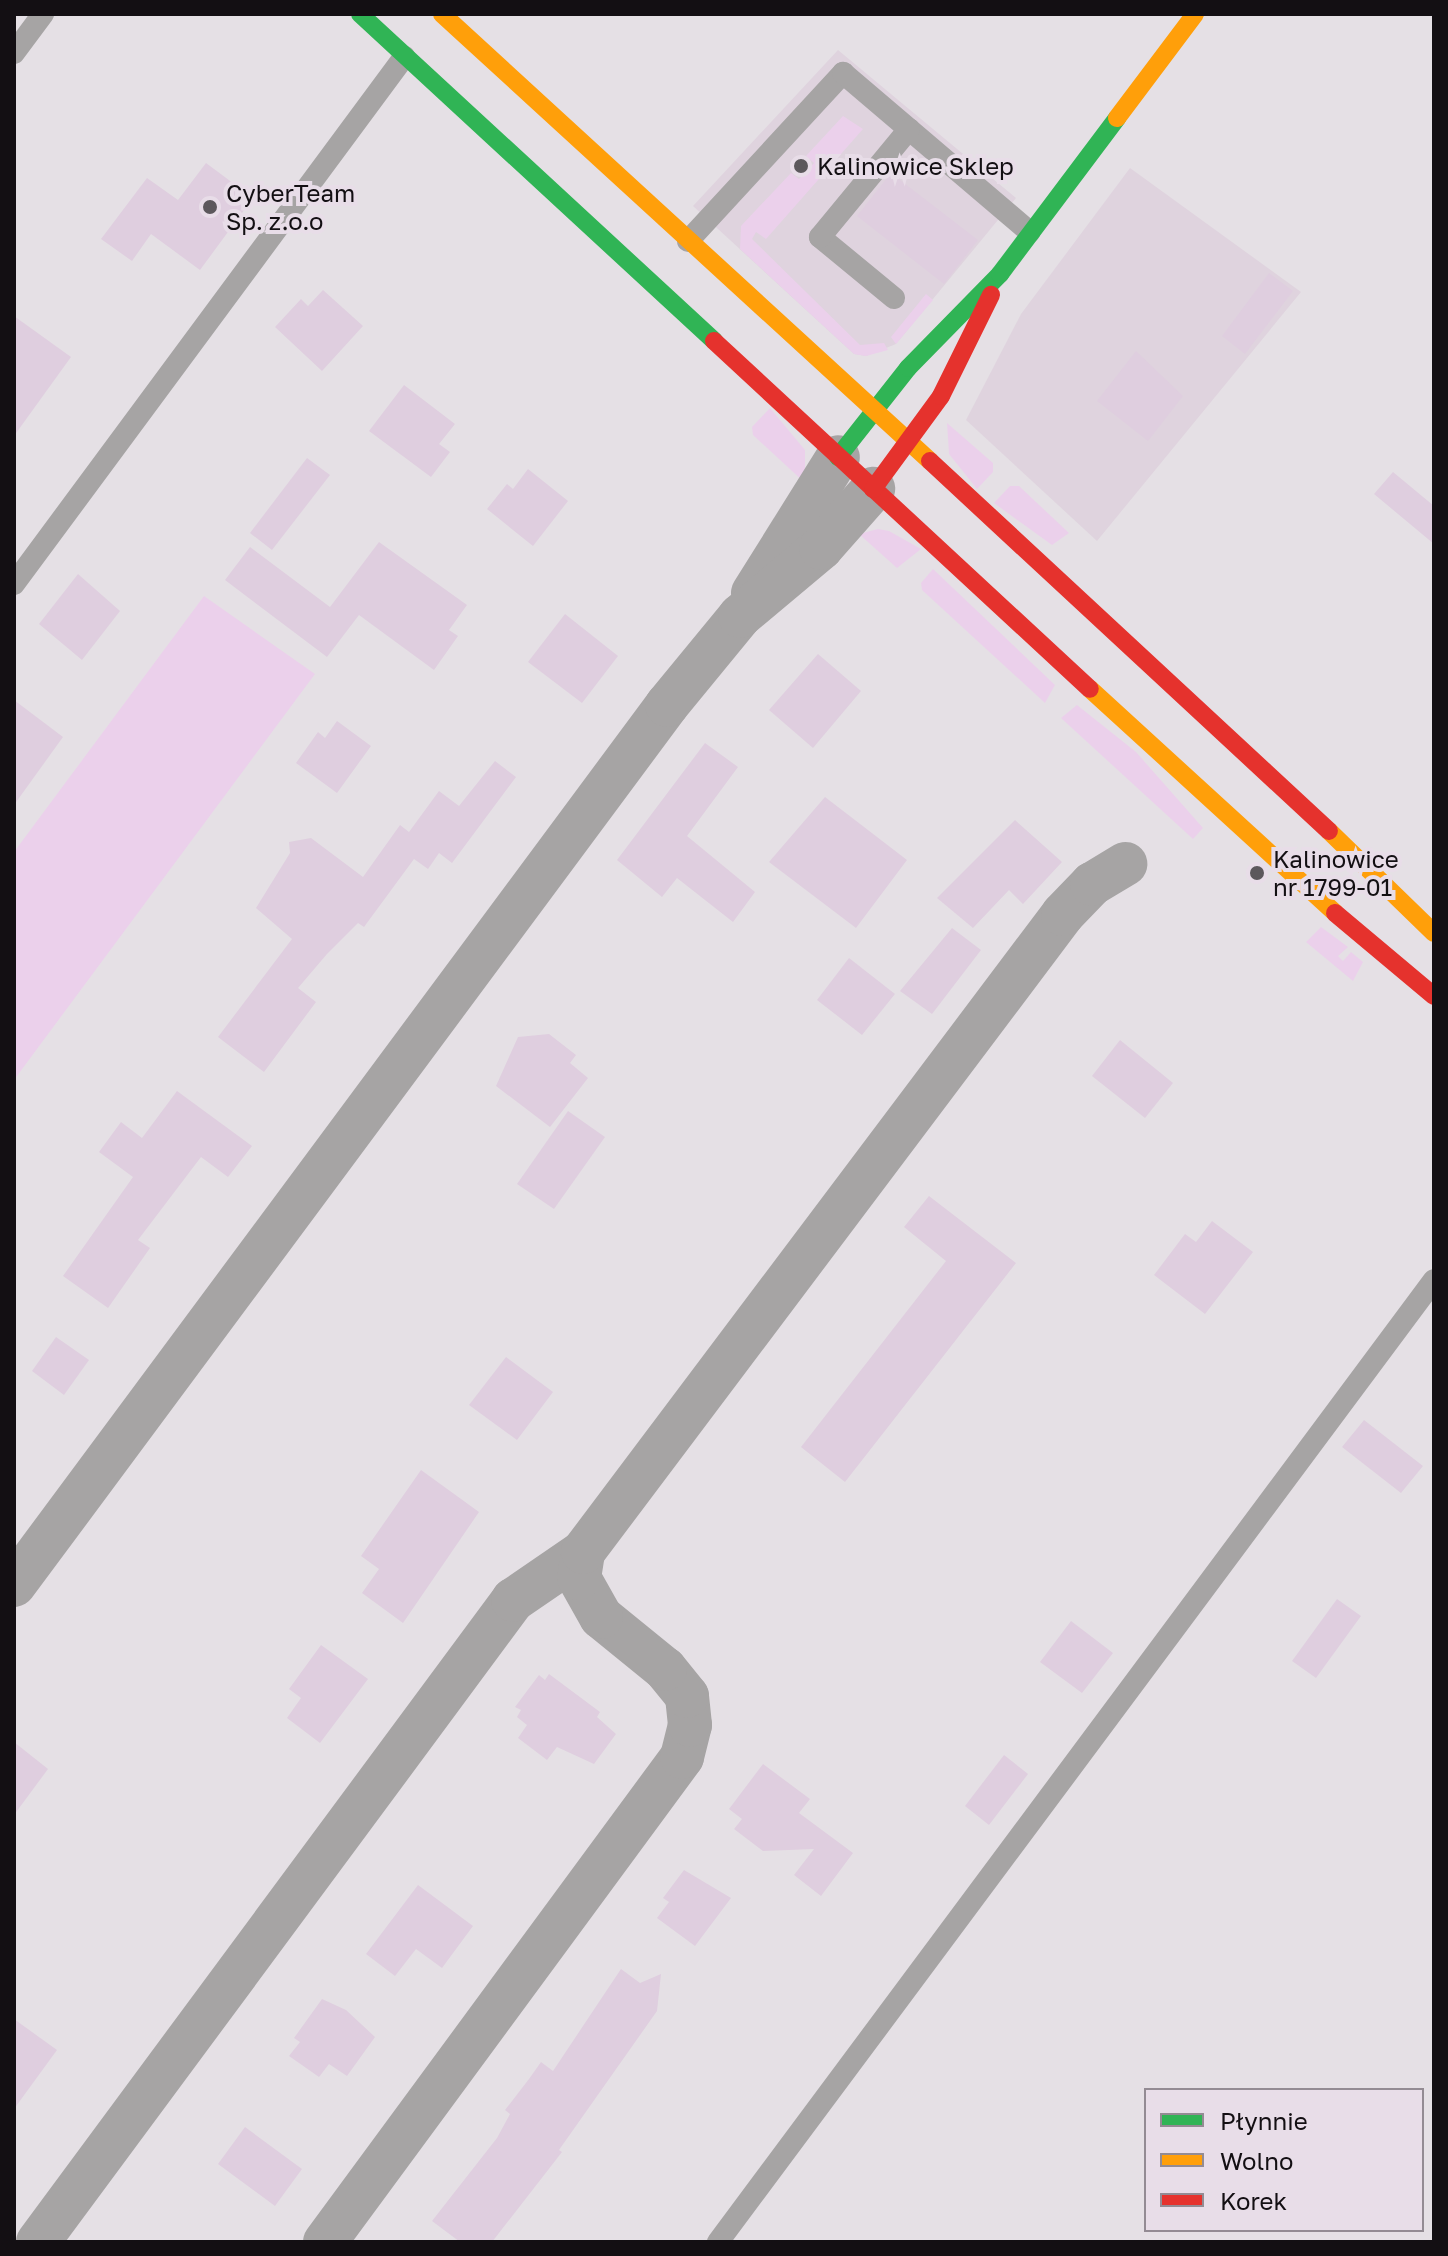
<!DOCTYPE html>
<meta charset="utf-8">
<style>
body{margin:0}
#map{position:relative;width:1448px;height:2256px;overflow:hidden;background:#e5e0e5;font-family:"Golos Text",sans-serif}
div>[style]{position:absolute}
.built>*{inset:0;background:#dfd3de}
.green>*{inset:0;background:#ebd0eb}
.building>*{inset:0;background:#dfcedf}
.lane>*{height:22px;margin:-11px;padding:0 11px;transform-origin:11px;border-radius:11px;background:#a6a4a4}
.street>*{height:44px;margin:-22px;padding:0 22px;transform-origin:22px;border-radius:22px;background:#a6a4a4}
.fast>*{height:18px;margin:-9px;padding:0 9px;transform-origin:9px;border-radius:9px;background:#30b455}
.slow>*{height:18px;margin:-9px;padding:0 9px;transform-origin:9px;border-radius:9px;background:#ff9f0a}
.jam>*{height:18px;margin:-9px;padding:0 9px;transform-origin:9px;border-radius:9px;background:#e5322d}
.dots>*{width:22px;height:22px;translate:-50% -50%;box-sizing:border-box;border:4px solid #e8dde8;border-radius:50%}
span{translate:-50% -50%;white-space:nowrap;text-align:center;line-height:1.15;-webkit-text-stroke:8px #e8dde8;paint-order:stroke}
.poi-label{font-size:24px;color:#130f13}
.left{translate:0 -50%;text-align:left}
.frame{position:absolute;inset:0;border:16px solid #130f13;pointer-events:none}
.legend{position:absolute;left:1144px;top:2088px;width:280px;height:144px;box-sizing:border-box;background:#e8dde8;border:2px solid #938b93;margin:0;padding:10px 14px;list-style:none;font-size:24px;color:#130f13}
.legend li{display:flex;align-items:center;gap:16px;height:40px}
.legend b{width:40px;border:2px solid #938b93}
</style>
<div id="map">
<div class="built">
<div style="clip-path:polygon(838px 50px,1016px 198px,896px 344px,866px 356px,854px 354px,693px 206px)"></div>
<div style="clip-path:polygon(1130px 168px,1301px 292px,1097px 541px,966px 420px,1021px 314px)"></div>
</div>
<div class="green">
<div style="clip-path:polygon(843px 116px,863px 129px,766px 239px,756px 232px,752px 239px,860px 345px,884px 343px,888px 350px,866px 356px,854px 354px,740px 249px,741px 226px,791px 173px,799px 179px,814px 163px,806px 156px)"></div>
<div style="clip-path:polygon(926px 294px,933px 300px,896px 344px,891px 337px)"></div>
<div style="clip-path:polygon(770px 408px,805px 450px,805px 483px,753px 435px,752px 427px)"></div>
<div style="clip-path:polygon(947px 423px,993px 463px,993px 472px,977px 489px,949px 454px)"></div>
<div style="clip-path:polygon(1010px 486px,1019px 486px,1069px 533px,1052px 545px,994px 503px)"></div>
<div style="clip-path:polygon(878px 529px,889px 531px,921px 549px,897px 568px,859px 534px)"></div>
<div style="clip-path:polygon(933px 569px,1055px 685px,1045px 703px,922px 590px,921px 583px)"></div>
<div style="clip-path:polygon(204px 596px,315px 674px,14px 1080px,14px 852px)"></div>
<div style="clip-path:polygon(1077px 705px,1136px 752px,1203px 828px,1193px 839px,1061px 718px)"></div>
<div style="clip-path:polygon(1321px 927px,1348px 947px,1338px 956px,1343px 961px,1351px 952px,1363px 962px,1353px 981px,1306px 942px)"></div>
</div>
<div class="building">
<div style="clip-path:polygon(206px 163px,253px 198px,200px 270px,151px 234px,132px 261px,101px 239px,147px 178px,178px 200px)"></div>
<div style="clip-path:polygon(891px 173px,978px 240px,944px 284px,857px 216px)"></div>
<div style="clip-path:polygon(1269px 273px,1293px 291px,1245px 354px,1222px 336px)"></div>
<div style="clip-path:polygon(323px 290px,363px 326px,322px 371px,275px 327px,301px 299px,308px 306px)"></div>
<div style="clip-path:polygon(14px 316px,71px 357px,14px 436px)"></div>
<div style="clip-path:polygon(1136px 351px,1183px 396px,1148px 441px,1097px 401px)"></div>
<div style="clip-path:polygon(404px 385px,455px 424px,439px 444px,450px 452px,431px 477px,369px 431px)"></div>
<div style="clip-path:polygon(307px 458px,330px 475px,272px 550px,250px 533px)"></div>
<div style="clip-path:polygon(528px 469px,568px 501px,533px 546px,487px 509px,507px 484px,513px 489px)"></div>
<div style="clip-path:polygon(1393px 472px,1434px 506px,1434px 544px,1374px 494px)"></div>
<div style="clip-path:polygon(379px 542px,467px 605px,449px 630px,458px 636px,434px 670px,359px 615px,327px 657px,225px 580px,250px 547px,330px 607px)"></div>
<div style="clip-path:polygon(78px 574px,120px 611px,82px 660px,39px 624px)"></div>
<div style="clip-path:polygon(565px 614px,618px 656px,582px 703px,528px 662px)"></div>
<div style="clip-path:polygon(818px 654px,861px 691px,813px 748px,769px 710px)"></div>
<div style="clip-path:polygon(14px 700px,63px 737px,14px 805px)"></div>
<div style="clip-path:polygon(337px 721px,371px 746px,337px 793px,296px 763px,318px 732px,325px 738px)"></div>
<div style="clip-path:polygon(705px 743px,738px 767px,687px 836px,755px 892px,733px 922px,677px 878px,662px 897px,617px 860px)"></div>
<div style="clip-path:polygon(495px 761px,516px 777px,452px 863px,439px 853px,428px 869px,414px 859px,364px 927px,358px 923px,327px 954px,298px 988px,316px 1002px,264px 1072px,218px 1037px,292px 939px,256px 908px,290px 853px,289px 842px,311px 838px,363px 877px,400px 825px,409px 832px,439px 791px,459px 806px)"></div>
<div style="clip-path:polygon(825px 797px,907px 860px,856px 928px,769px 862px)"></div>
<div style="clip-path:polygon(1015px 820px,1062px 862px,1023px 904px,1009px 890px,973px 928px,937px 898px)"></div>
<div style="clip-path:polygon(952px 928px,981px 950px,932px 1014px,900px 991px)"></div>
<div style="clip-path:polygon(849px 958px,895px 994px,862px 1035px,817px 1000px)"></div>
<div style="clip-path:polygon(549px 1034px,576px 1055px,570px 1063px,588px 1078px,550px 1127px,496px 1086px,518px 1037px)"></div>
<div style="clip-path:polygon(1120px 1040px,1173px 1083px,1145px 1118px,1092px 1076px)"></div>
<div style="clip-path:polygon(177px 1091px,252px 1146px,228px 1177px,201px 1157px,138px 1240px,150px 1248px,108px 1308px,63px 1276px,133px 1177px,99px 1152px,121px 1122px,142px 1138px)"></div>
<div style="clip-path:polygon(568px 1111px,605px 1137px,554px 1209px,517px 1184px)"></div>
<div style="clip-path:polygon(929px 1196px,1016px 1263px,845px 1482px,801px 1447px,946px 1261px,904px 1227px)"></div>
<div style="clip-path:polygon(1212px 1221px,1253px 1252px,1205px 1314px,1154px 1275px,1185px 1234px,1196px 1242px)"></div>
<div style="clip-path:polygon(56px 1337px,89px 1360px,64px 1395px,32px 1371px)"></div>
<div style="clip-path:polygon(506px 1357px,553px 1392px,517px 1440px,469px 1405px)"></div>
<div style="clip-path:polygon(1364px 1420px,1423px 1466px,1401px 1493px,1342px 1447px)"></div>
<div style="clip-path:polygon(421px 1470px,479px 1512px,403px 1623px,362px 1593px,379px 1569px,361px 1556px)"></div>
<div style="clip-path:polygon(1337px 1599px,1361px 1616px,1316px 1678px,1292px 1661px)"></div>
<div style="clip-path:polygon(1071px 1621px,1113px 1653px,1082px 1693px,1040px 1662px)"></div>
<div style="clip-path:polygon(321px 1645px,368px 1679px,320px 1743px,287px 1718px,301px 1698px,289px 1689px)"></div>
<div style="clip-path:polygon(549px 1674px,600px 1712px,597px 1717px,616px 1734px,594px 1764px,557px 1747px,547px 1760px,518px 1738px,527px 1725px,517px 1717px,521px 1710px,515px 1707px,539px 1675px,545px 1680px)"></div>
<div style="clip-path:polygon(14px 1742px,48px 1769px,14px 1815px)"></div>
<div style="clip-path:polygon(1004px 1755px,1028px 1774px,989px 1825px,965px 1806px)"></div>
<div style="clip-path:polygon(763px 1764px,810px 1799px,799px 1813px,853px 1853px,821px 1896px,794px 1875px,814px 1849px,763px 1851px,734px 1829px,742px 1819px,729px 1809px)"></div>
<div style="clip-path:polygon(684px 1870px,731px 1898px,695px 1946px,657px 1918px,669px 1902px,663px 1898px)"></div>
<div style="clip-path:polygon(418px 1885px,473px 1926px,442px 1968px,416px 1949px,395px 1976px,366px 1954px)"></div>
<div style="clip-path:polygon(621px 1969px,640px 1983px,661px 1974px,657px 2011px,559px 2150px,562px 2152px,492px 2242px,460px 2242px,432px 2221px,497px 2138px,510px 2114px,505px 2110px,529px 2079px,541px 2062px,553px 2071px)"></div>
<div style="clip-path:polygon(322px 1999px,346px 2010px,375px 2037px,347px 2076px,329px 2064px,319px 2077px,289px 2056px,300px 2042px,294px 2038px)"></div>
<div style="clip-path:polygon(14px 2019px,57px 2050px,14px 2109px)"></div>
<div style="clip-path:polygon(245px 2127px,302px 2169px,275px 2206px,218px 2164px)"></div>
</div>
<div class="lane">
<div style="left:14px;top:53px;width:49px;rotate:-53.4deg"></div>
<div style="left:688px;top:241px;width:229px;rotate:-47.3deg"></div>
<div style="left:843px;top:73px;width:245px;rotate:40.4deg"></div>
<div style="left:894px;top:298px;width:96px;rotate:-140.5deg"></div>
<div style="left:820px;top:237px;width:140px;rotate:-50.5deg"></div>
<div style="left:14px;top:584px;width:656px;rotate:-53.5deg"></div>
<div style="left:718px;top:2242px;width:1199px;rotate:-53.34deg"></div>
</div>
<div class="street">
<div style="left:753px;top:593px;width:160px;rotate:-58deg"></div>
<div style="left:14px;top:1585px;width:1096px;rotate:-53.42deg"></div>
<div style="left:667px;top:705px;width:115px;rotate:-50.6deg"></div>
<div style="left:740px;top:616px;width:106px;rotate:-40deg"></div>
<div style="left:821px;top:548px;width:79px;rotate:-48.6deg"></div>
<div style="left:38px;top:2242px;width:799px;rotate:-53.5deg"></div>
<div style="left:513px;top:1600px;width:85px;rotate:-34.4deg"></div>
<div style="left:325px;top:2242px;width:602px;rotate:-53.64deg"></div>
<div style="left:682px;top:1757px;width:33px;rotate:-76deg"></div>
<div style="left:690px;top:1725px;width:29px;rotate:-96deg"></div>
<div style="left:687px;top:1696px;width:35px;rotate:-129deg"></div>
<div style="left:665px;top:1669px;width:82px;rotate:-140.9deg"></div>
<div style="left:601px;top:1617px;width:45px;rotate:-119.4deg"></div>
<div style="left:579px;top:1578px;width:26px;rotate:-81deg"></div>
<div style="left:583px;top:1552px;width:798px;rotate:-53.04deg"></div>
<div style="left:1063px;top:914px;width:42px;rotate:-46deg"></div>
<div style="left:1092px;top:884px;width:39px;rotate:-31deg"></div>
</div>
<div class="fast">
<div style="left:360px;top:14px;width:482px;rotate:42.7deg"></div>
<div style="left:838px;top:457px;width:113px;rotate:-51.8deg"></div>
<div style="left:908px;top:368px;width:132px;rotate:-45.6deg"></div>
<div style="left:1000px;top:274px;width:195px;rotate:-53.1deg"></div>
</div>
<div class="slow">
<div style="left:442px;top:14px;width:662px;rotate:42.49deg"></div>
<div style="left:1117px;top:118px;width:130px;rotate:-53.1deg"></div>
<div style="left:1090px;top:689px;width:332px;rotate:42.4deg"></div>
<div style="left:1329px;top:831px;width:146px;rotate:44.2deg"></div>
</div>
<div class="jam">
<div style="left:714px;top:341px;width:512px;rotate:42.79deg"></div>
<div style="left:930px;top:461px;width:544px;rotate:42.84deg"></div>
<div style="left:873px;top:489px;width:115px;rotate:-53.8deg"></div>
<div style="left:941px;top:396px;width:113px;rotate:-63.7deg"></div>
<div style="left:1335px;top:913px;width:129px;rotate:40deg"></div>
</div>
<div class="dots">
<div style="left:801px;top:166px;background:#5c585c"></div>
<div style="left:210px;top:207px;background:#5c585c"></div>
<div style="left:1257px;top:873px;background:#5c585c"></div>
</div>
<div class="poi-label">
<span class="left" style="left:817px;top:166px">Kalinowice Sklep</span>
<span class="left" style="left:226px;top:207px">CyberTeam<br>Sp. z.o.o</span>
<span class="left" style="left:1273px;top:873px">Kalinowice<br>nr 1799-01</span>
</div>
<div class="frame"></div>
<ul class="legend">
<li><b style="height:10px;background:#30b455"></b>Płynnie</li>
<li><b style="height:10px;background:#ff9f0a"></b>Wolno</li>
<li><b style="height:10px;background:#e5322d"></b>Korek</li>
</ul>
</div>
